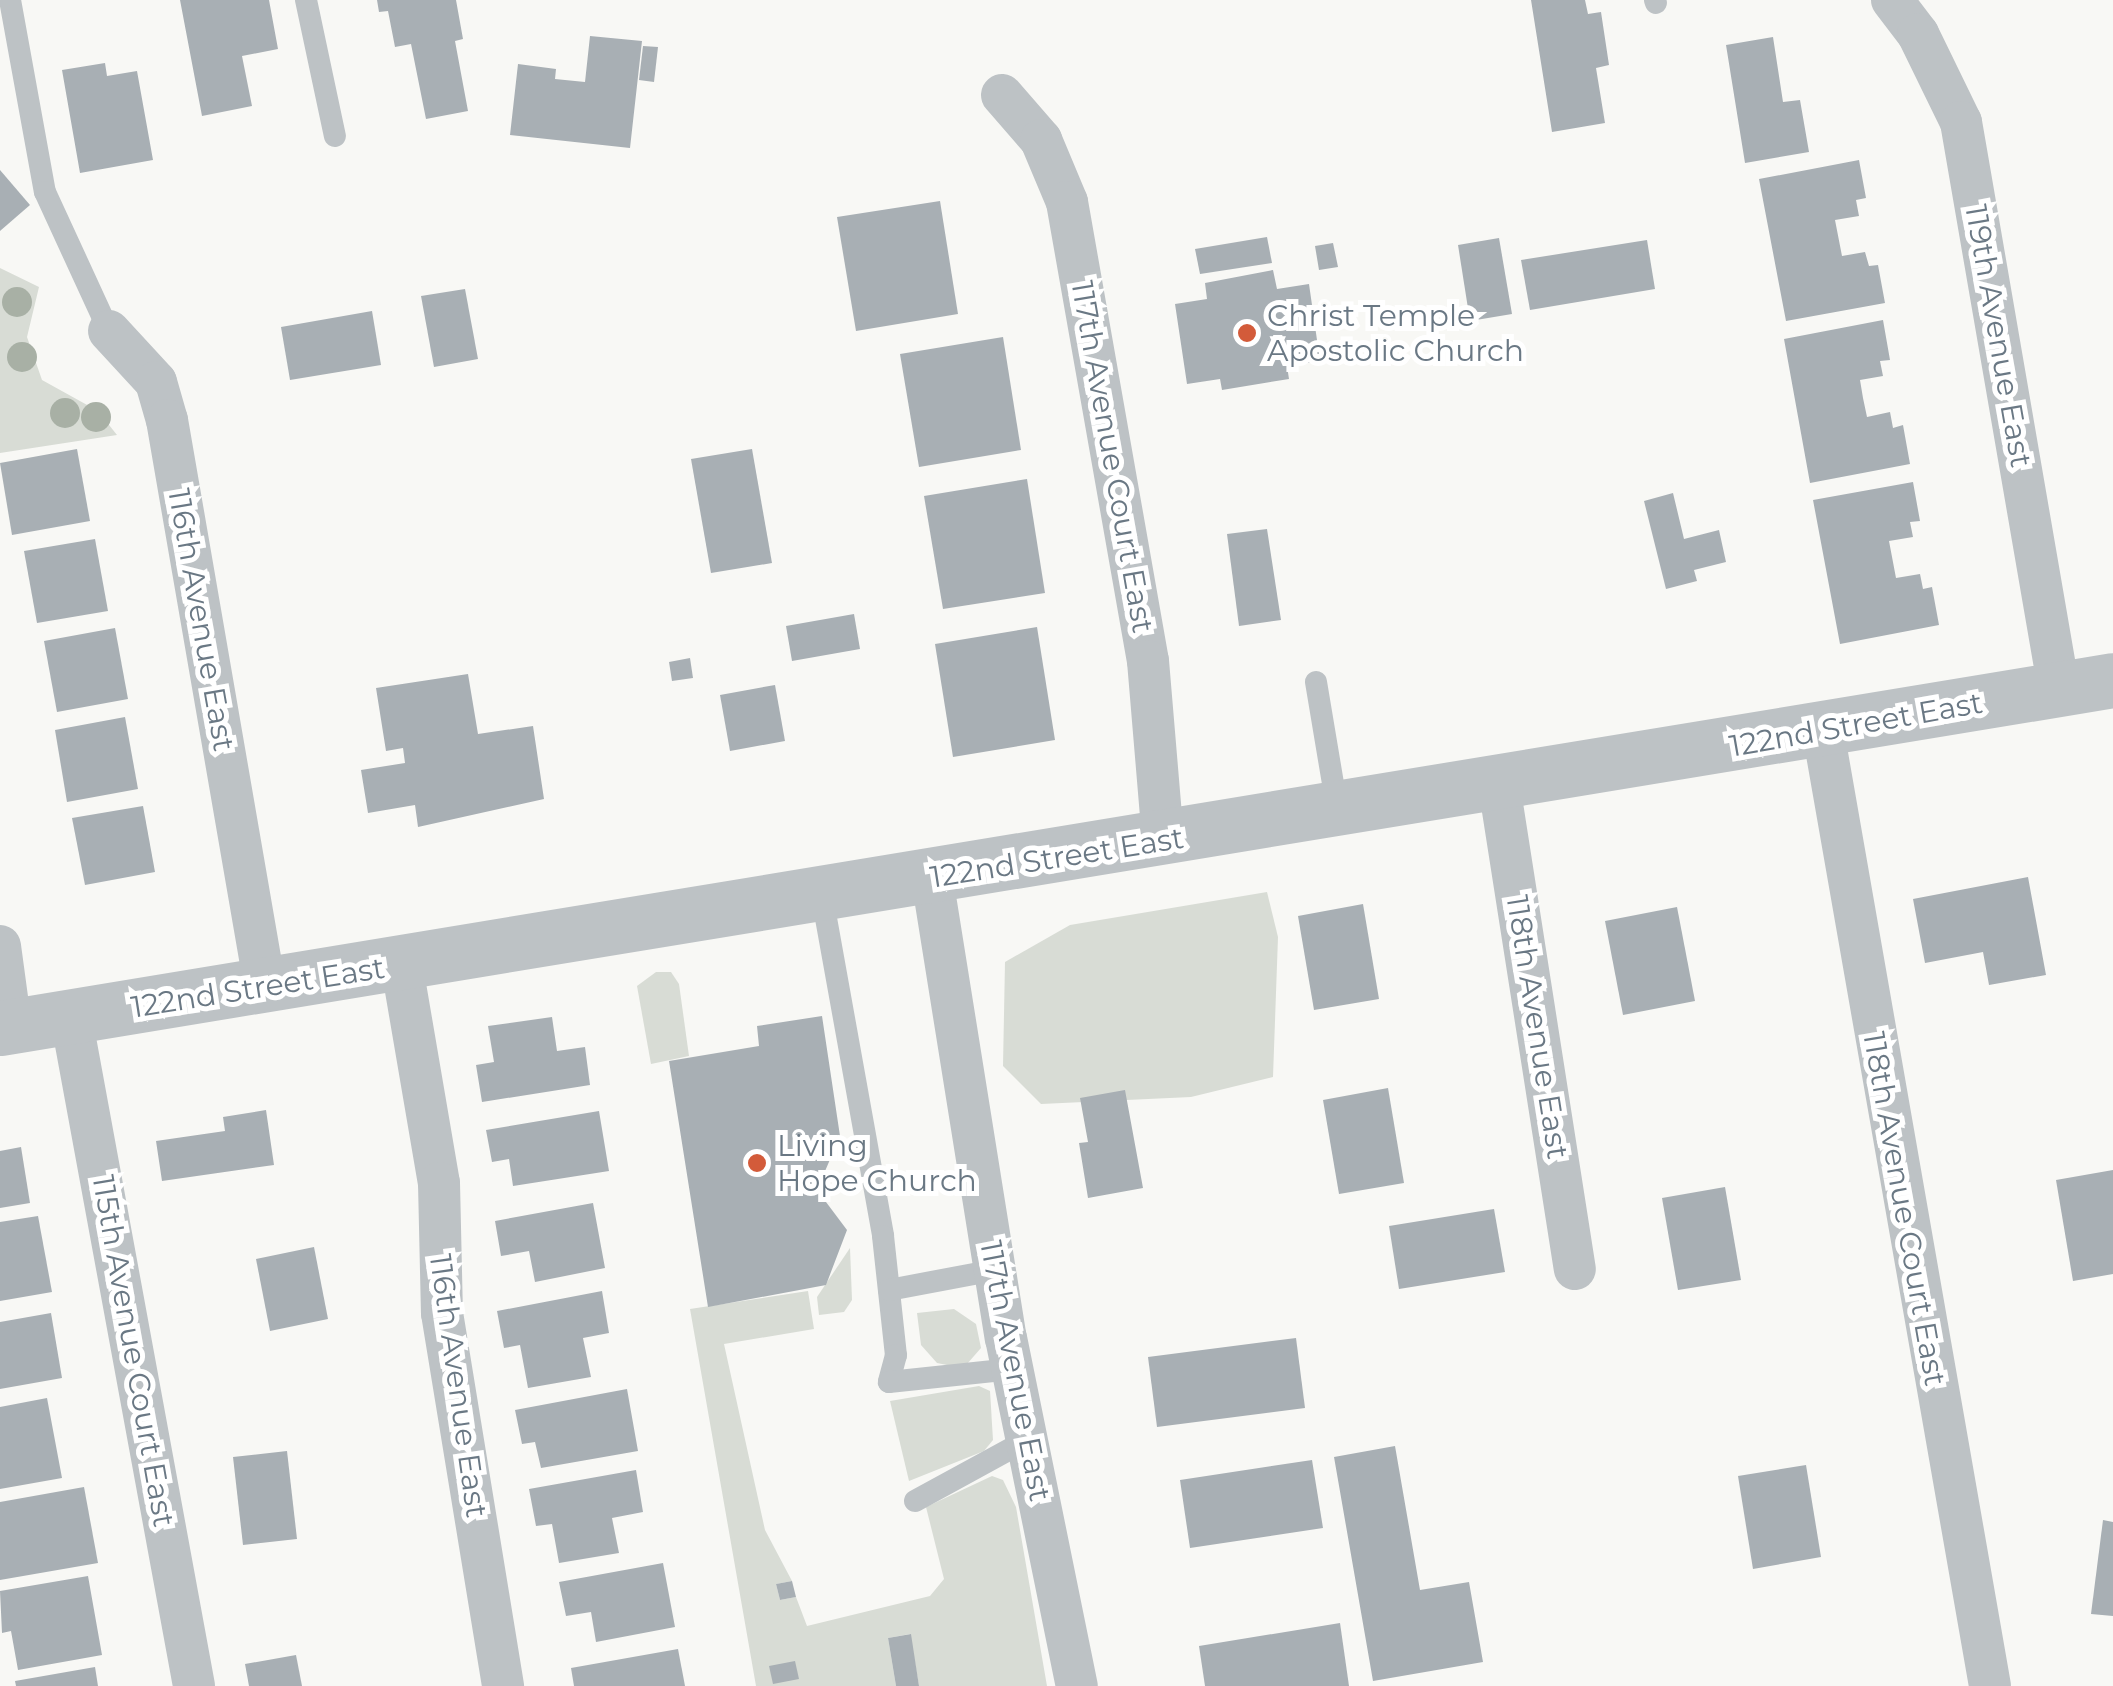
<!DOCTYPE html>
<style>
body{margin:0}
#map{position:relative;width:2113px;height:1686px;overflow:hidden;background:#f8f8f5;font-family:Montserrat,sans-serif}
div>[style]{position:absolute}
.green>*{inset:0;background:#d8dcd5}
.building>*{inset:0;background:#a8afb4}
.service>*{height:22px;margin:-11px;padding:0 11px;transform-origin:11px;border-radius:11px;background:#bdc2c5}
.minor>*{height:42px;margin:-21px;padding:0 21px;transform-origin:21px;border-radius:21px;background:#bdc2c5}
.tertiary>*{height:55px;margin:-27.5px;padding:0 27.5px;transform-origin:27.5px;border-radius:27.5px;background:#bdc2c5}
.trees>*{width:30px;height:30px;margin:-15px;border-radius:50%;background:#a8b0a5}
.dots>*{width:28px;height:28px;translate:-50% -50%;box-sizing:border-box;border:5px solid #fff;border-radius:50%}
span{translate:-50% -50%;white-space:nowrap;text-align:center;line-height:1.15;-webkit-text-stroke:10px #fff;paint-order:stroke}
.poi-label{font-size:30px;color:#6a7884}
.left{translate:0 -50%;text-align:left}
.street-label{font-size:30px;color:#6a7884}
</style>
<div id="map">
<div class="green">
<div style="clip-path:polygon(0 268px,39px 287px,27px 337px,42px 380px,98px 411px,117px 435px,0 453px)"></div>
<div style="clip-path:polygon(1267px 892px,1278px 937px,1273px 1077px,1191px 1097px,1041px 1104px,1003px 1066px,1005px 962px,1070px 925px)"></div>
<div style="clip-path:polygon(656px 972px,671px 972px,679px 984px,689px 1056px,651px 1064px,637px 986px)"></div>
<div style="clip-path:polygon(850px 1248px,852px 1300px,844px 1312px,819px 1315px,817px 1297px)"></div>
<div style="clip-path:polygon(808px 1291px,814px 1329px,724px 1344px,765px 1530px,792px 1581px,776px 1584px,780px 1600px,796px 1597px,807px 1626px,930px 1596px,944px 1579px,926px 1507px,992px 1476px,1003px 1480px,1016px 1507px,1047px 1686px,919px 1686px,910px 1634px,888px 1638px,896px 1686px,756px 1686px,690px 1309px)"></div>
<div style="clip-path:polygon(954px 1309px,976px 1324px,981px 1348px,967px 1364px,952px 1366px,937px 1363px,921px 1345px,917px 1313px)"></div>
<div style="clip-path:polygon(979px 1386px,990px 1391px,993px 1440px,984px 1451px,909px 1481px,890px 1401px)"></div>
</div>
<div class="building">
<div style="clip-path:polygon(180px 0,269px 0,278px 49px,242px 56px,252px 106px,202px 116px)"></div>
<div style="clip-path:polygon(377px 0,456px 0,463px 39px,455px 41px,468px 111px,426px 119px,411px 44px,395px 47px,388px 11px,379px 12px)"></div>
<div style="clip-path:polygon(1531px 0,1585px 0,1588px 14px,1601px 12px,1609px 65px,1596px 68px,1605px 123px,1552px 132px)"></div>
<div style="clip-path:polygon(590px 36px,642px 41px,630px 148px,510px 135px,518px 64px,556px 69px,555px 79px,585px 82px)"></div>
<div style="clip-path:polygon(1773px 37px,1783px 102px,1800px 100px,1809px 152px,1745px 163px,1726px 45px)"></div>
<div style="clip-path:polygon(643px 46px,658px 47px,654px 82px,639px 80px)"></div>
<div style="clip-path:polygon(105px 63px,107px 76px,137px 71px,153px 160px,80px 173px,62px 70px)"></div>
<div style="clip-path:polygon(1859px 160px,1866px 198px,1856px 200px,1859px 216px,1835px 220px,1842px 256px,1865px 252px,1869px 266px,1878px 265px,1885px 303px,1786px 321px,1759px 179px)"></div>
<div style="clip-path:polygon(0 170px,30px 205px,0 231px)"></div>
<div style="clip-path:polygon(940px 201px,958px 314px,856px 331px,837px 217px)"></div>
<div style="clip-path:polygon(1267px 237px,1272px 263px,1200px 274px,1195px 249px)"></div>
<div style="clip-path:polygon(1499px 238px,1512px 314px,1470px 321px,1458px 245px)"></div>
<div style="clip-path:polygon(1647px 240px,1655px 289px,1530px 310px,1521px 260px)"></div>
<div style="clip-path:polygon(1333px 243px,1338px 267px,1319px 270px,1315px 246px)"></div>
<div style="clip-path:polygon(1273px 270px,1277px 289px,1309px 284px,1320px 361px,1287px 366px,1289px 379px,1222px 390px,1220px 379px,1187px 384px,1175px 304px,1207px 299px,1205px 283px)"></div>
<div style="clip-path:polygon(465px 289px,478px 359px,434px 367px,421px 296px)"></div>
<div style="clip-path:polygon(372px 311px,381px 365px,290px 380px,281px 327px)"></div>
<div style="clip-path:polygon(1883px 320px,1890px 360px,1880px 361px,1883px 376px,1860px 380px,1863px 398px,1867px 417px,1890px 412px,1893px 428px,1903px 425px,1910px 464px,1810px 483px,1784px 339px)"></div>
<div style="clip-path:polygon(1003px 337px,1021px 450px,919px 467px,900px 354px)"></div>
<div style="clip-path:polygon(77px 449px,90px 521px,12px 535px,0 463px)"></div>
<div style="clip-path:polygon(752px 449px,772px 563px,711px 573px,691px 459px)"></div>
<div style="clip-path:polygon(1027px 479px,1045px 593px,943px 609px,924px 496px)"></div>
<div style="clip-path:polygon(1913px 482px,1920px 521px,1910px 522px,1913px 537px,1889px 541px,1896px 578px,1920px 574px,1923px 589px,1932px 587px,1939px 625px,1840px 644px,1813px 500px)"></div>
<div style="clip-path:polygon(1673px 493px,1684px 539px,1719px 530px,1726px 562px,1694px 570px,1697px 581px,1666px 589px,1644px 501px)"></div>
<div style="clip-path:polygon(1267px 529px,1281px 620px,1239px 626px,1227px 534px)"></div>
<div style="clip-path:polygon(95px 539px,108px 611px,37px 623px,24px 551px)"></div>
<div style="clip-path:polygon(854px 614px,860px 649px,792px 661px,786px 626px)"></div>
<div style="clip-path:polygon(1037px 627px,1055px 740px,953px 757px,935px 644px)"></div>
<div style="clip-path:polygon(115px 628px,128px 699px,57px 712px,44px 641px)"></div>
<div style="clip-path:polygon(690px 658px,693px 678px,672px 681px,669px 662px)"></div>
<div style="clip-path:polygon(468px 674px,478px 734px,533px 726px,544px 799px,418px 827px,415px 805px,368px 813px,361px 770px,405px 763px,403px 748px,386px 751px,376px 688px)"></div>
<div style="clip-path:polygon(775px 685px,785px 741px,730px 751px,720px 695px)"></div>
<div style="clip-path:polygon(125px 717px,138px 789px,67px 802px,55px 730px)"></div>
<div style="clip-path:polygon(143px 806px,155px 872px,85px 885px,72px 818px)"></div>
<div style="clip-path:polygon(2028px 877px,2046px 975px,1989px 985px,1983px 952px,1925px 963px,1913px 899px)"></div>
<div style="clip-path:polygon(1363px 904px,1379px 999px,1314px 1010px,1298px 916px)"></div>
<div style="clip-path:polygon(1677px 907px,1695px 1001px,1623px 1015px,1605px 921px)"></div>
<div style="clip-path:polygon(822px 1016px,840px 1136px,817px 1190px,847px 1230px,826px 1285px,708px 1307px,669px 1061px,759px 1046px,757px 1026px)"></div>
<div style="clip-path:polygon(552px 1017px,557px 1051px,585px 1047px,590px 1085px,482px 1102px,476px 1065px,494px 1062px,488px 1026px)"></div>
<div style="clip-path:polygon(1388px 1088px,1404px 1183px,1339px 1194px,1323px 1100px)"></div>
<div style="clip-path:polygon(1125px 1090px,1143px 1188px,1088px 1198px,1079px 1143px,1088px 1142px,1080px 1098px)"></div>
<div style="clip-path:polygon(266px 1110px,274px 1165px,162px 1181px,156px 1141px,225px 1131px,223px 1117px)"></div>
<div style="clip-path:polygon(599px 1111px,609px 1171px,513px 1186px,509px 1159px,492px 1162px,486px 1130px)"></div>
<div style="clip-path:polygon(21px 1147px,30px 1203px,0 1208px,0 1151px)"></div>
<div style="clip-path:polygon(2113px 1170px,2113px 1274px,2073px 1281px,2056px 1180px)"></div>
<div style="clip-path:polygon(1725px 1187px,1741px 1280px,1678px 1290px,1662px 1198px)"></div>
<div style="clip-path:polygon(593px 1203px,605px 1268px,535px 1282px,529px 1251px,501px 1256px,495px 1221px)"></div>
<div style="clip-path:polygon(1494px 1209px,1505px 1272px,1399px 1289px,1389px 1226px)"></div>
<div style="clip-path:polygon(38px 1216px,52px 1292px,0 1301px,0 1222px)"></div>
<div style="clip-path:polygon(314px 1247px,328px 1319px,270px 1331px,256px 1259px)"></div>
<div style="clip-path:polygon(602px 1291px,609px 1333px,583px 1338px,591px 1377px,528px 1388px,520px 1345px,504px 1348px,497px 1311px)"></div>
<div style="clip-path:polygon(51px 1313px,62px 1378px,0 1389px,0 1322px)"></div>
<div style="clip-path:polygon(1296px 1338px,1305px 1408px,1157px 1427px,1148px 1357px)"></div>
<div style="clip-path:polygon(627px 1389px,638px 1451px,541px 1468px,535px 1442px,522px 1444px,515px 1410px)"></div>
<div style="clip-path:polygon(47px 1398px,62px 1478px,0 1489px,0 1407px)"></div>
<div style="clip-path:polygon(1395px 1446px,1420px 1590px,1469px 1582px,1483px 1662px,1373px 1681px,1334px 1457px)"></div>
<div style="clip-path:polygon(287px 1451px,297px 1539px,243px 1545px,233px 1457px)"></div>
<div style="clip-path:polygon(1312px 1460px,1323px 1528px,1190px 1548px,1180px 1480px)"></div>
<div style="clip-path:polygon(1806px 1465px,1821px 1557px,1753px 1569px,1738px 1476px)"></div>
<div style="clip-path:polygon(636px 1470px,643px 1512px,612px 1518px,619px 1553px,559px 1563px,552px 1524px,536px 1526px,529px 1489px)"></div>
<div style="clip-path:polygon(84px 1487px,98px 1563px,0 1580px,0 1502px)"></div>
<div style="clip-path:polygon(2103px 1520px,2113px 1522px,2113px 1616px,2091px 1614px)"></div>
<div style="clip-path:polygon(663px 1563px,675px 1627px,596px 1642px,591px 1612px,566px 1616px,559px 1582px)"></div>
<div style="clip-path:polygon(88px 1576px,102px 1655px,18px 1670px,11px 1631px,2px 1633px,0 1591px)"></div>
<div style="clip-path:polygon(792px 1581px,796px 1597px,780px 1600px,776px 1584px)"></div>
<div style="clip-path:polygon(1340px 1623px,1349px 1686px,1205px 1686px,1199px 1646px)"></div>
<div style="clip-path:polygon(911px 1634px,919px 1686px,896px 1686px,888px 1638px)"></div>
<div style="clip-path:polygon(678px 1649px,685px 1686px,574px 1686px,571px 1668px)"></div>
<div style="clip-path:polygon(296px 1655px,302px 1686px,249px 1686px,245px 1664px)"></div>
<div style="clip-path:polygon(795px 1661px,799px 1679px,773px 1684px,769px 1666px)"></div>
<div style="clip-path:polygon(95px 1667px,98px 1686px,16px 1686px,15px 1681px)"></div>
</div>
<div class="service">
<div style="left:10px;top:0;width:195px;rotate:79.7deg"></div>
<div style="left:45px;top:192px;width:153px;rotate:65.3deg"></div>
<div style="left:306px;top:0;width:139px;rotate:78deg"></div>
<div style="left:1655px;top:0;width:3px;rotate:72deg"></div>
<div style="left:1316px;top:682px;width:128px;rotate:80.5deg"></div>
<div style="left:822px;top:896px;width:345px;rotate:79.8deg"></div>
<div style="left:883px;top:1236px;width:120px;rotate:83.8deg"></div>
<div style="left:896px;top:1355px;width:28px;rotate:105deg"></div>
<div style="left:889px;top:1382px;width:124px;rotate:-6deg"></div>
<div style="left:889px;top:1290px;width:108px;rotate:-10.7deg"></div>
<div style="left:915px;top:1501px;width:128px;rotate:-28.6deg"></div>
</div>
<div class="minor">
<div style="left:1892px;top:0;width:43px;rotate:52.6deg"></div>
<div style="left:1918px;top:34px;width:98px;rotate:64deg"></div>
<div style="left:1961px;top:122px;width:576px;rotate:80.21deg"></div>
<div style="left:1002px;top:95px;width:60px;rotate:49.1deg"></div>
<div style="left:1041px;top:140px;width:67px;rotate:67.2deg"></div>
<div style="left:1067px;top:202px;width:466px;rotate:80deg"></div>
<div style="left:1148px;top:661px;width:180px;rotate:85.2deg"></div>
<div style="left:109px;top:331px;width:69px;rotate:47.3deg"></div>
<div style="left:156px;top:382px;width:40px;rotate:74deg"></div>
<div style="left:167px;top:420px;width:575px;rotate:80.19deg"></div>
<div style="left:1823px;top:731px;width:969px;rotate:80.08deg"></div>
<div style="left:1499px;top:785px;width:490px;rotate:81.1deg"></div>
<div style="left:932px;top:878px;width:466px;rotate:80.9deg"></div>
<div style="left:1006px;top:1338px;width:355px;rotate:78.5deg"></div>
<div style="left:0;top:946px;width:82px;rotate:82.3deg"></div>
<div style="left:402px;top:967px;width:219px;rotate:80.3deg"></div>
<div style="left:439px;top:1183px;width:130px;rotate:88.7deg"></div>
<div style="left:442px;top:1313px;width:378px;rotate:80.7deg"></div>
<div style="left:71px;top:1017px;width:680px;rotate:79.58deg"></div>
</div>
<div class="tertiary">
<div style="left:0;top:1028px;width:2141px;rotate:-9.35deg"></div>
</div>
<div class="trees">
<div style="left:17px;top:302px"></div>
<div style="left:22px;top:357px"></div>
<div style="left:65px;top:413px"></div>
<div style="left:96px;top:417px"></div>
</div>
<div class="dots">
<div style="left:1247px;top:333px;background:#d35b3a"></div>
<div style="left:757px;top:1163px;background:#d35b3a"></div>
</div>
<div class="poi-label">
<span class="left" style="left:1267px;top:333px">Christ Temple<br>Apostolic Church</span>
<span class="left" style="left:777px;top:1163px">Living<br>Hope Church</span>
</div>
<div class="street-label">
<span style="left:1998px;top:336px;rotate:80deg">119th Avenue East</span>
<span style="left:1112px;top:457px;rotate:80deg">117th Avenue Court East</span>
<span style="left:201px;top:620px;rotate:80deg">116th Avenue East</span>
<span style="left:1856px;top:725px;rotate:-10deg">122nd Street East</span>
<span style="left:1057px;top:858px;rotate:-9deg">122nd Street East</span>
<span style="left:258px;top:988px;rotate:-9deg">122nd Street East</span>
<span style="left:1537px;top:1027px;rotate:81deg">118th Avenue East</span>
<span style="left:1904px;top:1209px;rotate:80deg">118th Avenue Court East</span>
<span style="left:133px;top:1351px;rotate:80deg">115th Avenue Court East</span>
<span style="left:1015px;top:1371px;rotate:79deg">117th Avenue East</span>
<span style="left:458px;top:1386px;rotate:82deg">116th Avenue East</span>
</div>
</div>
